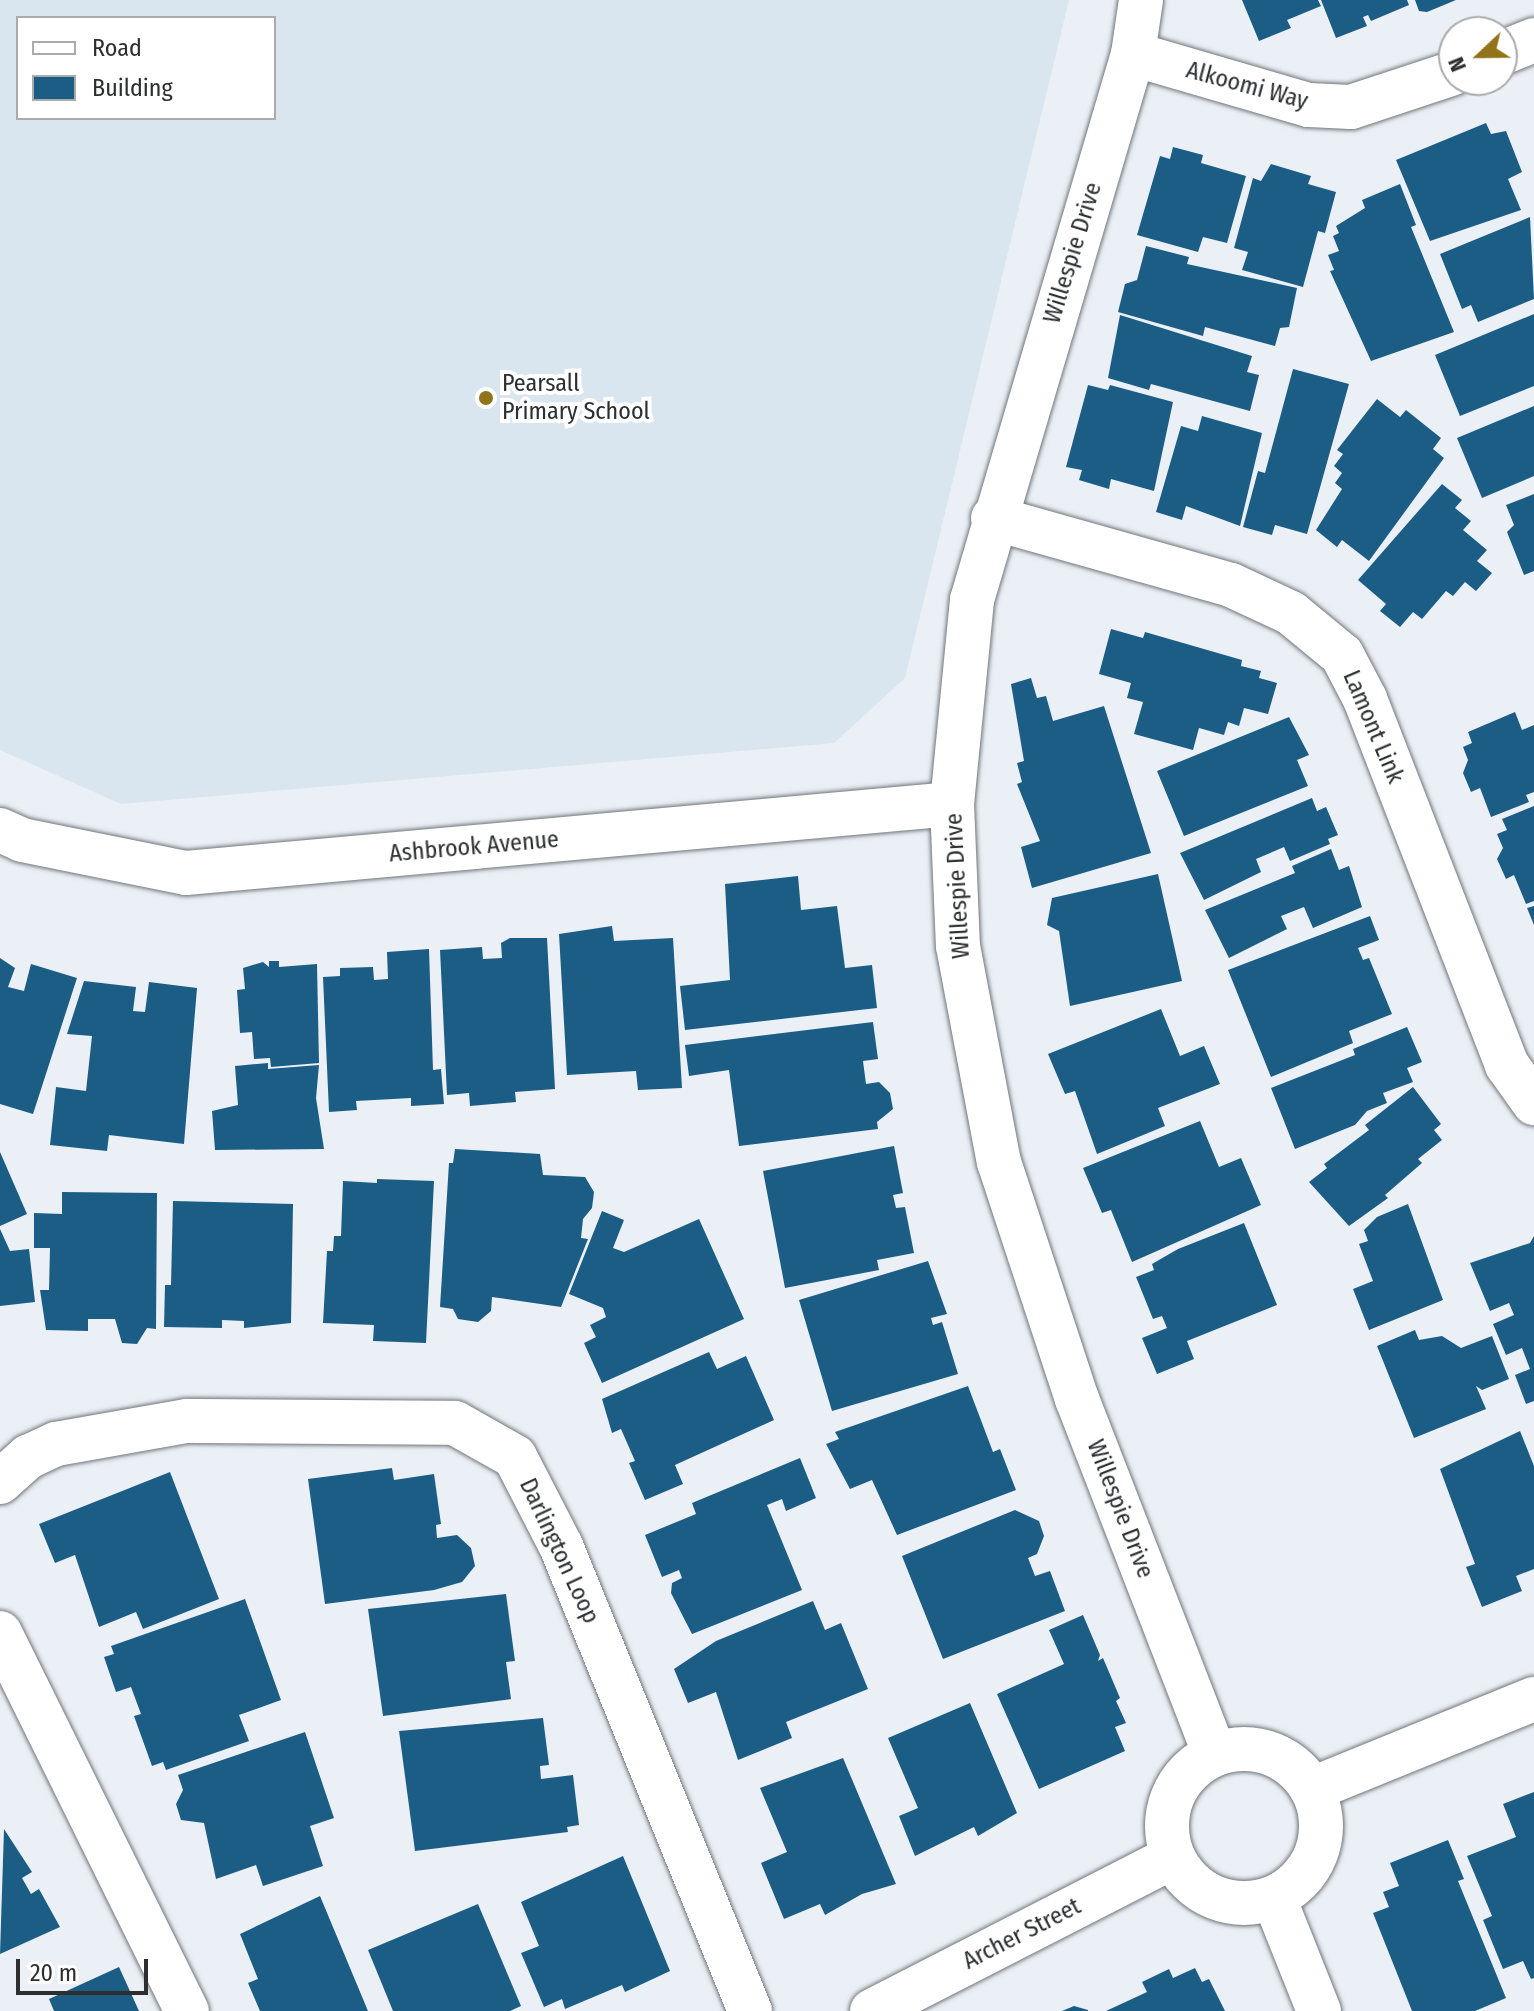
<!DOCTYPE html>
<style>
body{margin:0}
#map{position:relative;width:1534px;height:2011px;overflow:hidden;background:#eaf0f5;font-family:"Fira Sans Condensed",sans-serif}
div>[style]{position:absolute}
.built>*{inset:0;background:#d9e5ef}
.building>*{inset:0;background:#1c5d86}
.roads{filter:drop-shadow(0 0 2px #71767a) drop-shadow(0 0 2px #71767a)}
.minor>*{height:44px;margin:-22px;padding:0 22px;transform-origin:22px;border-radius:22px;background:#fff}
.minor>.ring{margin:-22px;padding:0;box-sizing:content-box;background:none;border:44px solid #fff;border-radius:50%}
.dots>*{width:22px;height:22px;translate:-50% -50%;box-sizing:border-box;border:4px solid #fff;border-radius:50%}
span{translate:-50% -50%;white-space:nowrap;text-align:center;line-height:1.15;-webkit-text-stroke:8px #fff;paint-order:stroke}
.street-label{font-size:24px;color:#2c2e30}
.poi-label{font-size:24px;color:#2c2e30}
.left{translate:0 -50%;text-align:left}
.legend{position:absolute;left:16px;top:16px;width:260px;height:104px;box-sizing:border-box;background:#fff;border:2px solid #ababac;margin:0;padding:10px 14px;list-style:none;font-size:24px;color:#2c2e30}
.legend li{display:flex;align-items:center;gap:16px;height:40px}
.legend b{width:40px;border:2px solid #ababac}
.north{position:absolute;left:1438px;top:16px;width:80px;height:80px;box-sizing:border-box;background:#fff;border:2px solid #ababac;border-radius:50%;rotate:248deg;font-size:22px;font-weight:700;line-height:32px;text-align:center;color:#2c2e30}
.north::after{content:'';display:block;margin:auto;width:28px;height:36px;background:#917319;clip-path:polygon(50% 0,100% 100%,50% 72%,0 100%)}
.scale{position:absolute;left:16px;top:1959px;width:132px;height:36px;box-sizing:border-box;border:4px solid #2c2e30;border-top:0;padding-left:10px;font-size:24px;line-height:28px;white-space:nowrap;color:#2c2e30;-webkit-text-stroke:6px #fff;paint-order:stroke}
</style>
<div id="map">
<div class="built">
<div style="clip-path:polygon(evenodd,0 0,1069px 0,905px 678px,834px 743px,121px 804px,0 750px,0 0,18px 18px,274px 18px,274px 118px,18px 118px,18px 18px)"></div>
</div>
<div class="building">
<div style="clip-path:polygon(1242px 0,1318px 0,1321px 6px,1287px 20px,1291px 28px,1259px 41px)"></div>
<div style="clip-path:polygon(1321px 0,1407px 0,1409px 5px,1371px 21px,1368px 15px,1363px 17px,1367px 26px,1336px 38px)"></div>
<div style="clip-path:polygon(1415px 0,1456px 0,1427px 12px,1419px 11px)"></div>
<div style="clip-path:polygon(1486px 123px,1491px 134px,1506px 131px,1522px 172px,1508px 179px,1521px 210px,1430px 241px,1396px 160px)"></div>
<div style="clip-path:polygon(1173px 147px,1203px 155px,1201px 163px,1246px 176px,1227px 243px,1203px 237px,1198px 252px,1137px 235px,1160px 156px,1170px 159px)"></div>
<div style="clip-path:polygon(1271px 164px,1311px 176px,1308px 184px,1336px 192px,1325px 233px,1318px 231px,1303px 287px,1242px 270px,1248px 252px,1234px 248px,1253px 178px,1261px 181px)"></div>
<div style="clip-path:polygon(1400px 184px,1416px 225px,1411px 227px,1454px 332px,1371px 361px,1330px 271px,1334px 270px,1328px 255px,1339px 251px,1333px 236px,1339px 233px,1336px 226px,1365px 208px,1362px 200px)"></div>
<div style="clip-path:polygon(1530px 217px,1534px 299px,1478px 322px,1471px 305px,1462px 309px,1440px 254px)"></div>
<div style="clip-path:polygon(1146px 246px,1189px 257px,1187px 264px,1297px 288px,1289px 327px,1280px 328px,1275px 346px,1205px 327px,1203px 336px,1118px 312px,1125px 284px,1137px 280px)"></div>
<div style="clip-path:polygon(1534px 314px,1534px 386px,1460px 416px,1435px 355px)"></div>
<div style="clip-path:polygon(1120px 315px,1252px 356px,1247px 372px,1259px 375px,1250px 411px,1151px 384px,1149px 390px,1108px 378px)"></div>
<div style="clip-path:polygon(1293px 369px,1349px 384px,1307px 534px,1275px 525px,1272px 535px,1243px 527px,1258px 471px,1265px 473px)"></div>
<div style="clip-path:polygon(1088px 385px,1108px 390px,1110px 385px,1173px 402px,1154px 491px,1111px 479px,1109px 489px,1079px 480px,1082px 470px,1066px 467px)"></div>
<div style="clip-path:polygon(1377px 399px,1400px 417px,1406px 410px,1441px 438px,1433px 449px,1444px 458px,1369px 561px,1342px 540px,1337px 547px,1316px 530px,1342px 489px,1335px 483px,1342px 473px,1334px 466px,1343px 454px,1337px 450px)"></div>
<div style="clip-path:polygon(1534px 406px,1534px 476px,1482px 498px,1457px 438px)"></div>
<div style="clip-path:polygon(1202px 416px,1262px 433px,1240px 526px,1186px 506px,1182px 520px,1156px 512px,1181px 426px,1198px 431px)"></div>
<div style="clip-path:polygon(1442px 484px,1462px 500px,1455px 508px,1471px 521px,1463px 530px,1487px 550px,1477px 561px,1492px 573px,1476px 591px,1465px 582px,1453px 596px,1446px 591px,1422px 619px,1413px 612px,1400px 627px,1380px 611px,1386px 604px,1358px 580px)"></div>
<div style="clip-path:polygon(1534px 494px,1534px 571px,1524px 575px,1507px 532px,1514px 525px,1506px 505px)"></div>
<div style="clip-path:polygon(1111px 629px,1143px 638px,1145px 632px,1242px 660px,1241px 666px,1261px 671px,1259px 678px,1277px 683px,1268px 714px,1244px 708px,1239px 726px,1228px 722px,1224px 735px,1199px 728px,1193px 750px,1134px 734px,1143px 702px,1127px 698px,1131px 683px,1099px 674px)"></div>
<div style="clip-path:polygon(1031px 678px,1037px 698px,1046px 696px,1053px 721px,1104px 706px,1151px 853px,1032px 888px,1021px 847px,1040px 841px,1017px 784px,1022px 782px,1017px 763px,1024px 761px,1011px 684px)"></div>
<div style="clip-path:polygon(1515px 712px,1522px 730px,1534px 725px,1534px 792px,1526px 795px,1529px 802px,1491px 817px,1480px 788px,1471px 792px,1463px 773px,1468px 760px,1463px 747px,1472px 743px,1468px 732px)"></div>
<div style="clip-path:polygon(1289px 717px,1309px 755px,1297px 760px,1308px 786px,1184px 836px,1157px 771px)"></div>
<div style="clip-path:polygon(1312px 798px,1317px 811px,1326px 807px,1338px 835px,1328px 839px,1330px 844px,1290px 861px,1284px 847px,1256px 859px,1261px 872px,1204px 900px,1180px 853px)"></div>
<div style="clip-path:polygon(1534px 806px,1534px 901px,1526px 904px,1514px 875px,1506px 879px,1497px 859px,1503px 848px,1497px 834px,1507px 830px,1502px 819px)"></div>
<div style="clip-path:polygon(1331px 849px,1339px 870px,1349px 866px,1362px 907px,1313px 928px,1304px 907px,1281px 916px,1287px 929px,1229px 958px,1205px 910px,1295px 873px,1292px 866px)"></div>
<div style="clip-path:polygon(1158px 874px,1182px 981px,1070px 1006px,1059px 931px,1047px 925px,1052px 898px)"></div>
<div style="clip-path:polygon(798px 876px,801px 910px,837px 906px,845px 968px,872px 965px,877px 1008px,685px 1030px,680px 986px,730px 980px,725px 884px)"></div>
<div style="clip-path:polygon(1534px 906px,1534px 925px,1527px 908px)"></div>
<div style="clip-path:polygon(1370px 916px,1379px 940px,1358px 948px,1363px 960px,1369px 958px,1392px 1014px,1349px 1031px,1353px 1043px,1271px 1077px,1228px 970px)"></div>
<div style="clip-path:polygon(612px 926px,614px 941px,673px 938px,682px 1088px,638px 1090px,636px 1071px,567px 1075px,559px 934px)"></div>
<div style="clip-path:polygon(510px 938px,547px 938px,555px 1089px,515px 1092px,516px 1102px,470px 1106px,469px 1093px,447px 1095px,440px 950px,482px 947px,483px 959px,502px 958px,501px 943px)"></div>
<div style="clip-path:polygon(429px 949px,433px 1070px,441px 1069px,444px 1104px,411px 1106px,411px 1098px,356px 1101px,357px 1110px,329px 1112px,323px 977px,340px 976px,340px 968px,373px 967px,374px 980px,388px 979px,387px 952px)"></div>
<div style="clip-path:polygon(0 958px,15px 968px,8px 987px,24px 991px,31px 964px,77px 978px,33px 1114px,0 1104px)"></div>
<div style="clip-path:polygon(269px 961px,279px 961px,279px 967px,317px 964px,319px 1063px,271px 1067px,270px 1058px,254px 1059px,252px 1032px,240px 1033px,237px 990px,245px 989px,243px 968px,263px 962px,269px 967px)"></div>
<div style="clip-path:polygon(84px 981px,136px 987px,133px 1011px,145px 1012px,149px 982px,197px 988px,184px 1144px,109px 1135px,107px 1151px,50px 1145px,56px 1087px,86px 1091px,92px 1036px,67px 1034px)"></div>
<div style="clip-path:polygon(1161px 1009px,1180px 1056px,1204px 1046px,1220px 1084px,1158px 1108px,1165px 1126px,1097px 1154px,1075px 1091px,1065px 1094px,1048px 1054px)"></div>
<div style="clip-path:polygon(873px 1022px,878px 1059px,863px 1061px,866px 1084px,879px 1082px,890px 1093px,893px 1109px,877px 1122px,878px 1129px,739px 1146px,729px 1070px,689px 1076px,685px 1045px)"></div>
<div style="clip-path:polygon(1407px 1027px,1422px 1062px,1407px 1068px,1413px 1082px,1383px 1093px,1387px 1103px,1367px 1111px,1355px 1125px,1295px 1149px,1271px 1088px,1355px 1055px,1353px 1049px)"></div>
<div style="clip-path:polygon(268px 1063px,268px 1069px,319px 1065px,316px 1098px,324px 1149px,215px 1150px,212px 1111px,238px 1105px,235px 1066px)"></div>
<div style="clip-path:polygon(1413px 1087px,1441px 1124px,1434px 1130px,1442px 1140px,1418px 1159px,1422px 1163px,1385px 1195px,1388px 1198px,1349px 1226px,1309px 1182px,1327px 1168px,1324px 1164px,1369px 1130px,1365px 1125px)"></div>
<div style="clip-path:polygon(1200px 1121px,1219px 1167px,1241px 1158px,1261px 1205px,1132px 1262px,1111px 1210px,1102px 1213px,1083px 1168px)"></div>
<div style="clip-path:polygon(894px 1146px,903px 1193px,893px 1195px,896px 1208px,905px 1207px,914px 1253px,877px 1260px,879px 1270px,785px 1288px,763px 1171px)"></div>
<div style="clip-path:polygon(455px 1149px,540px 1154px,543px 1175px,585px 1177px,594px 1192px,592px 1208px,583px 1219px,581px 1238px,588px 1239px,561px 1307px,492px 1297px,491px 1311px,478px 1322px,458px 1319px,453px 1309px,440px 1307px,449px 1163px,453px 1163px)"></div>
<div style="clip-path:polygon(0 1152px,27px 1214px,0 1226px)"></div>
<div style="clip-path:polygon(377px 1179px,434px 1181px,426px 1343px,373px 1341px,374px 1325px,323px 1323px,327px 1251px,333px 1251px,334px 1236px,341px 1236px,343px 1181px,377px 1183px)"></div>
<div style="clip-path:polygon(62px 1192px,157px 1193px,156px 1329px,147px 1328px,137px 1344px,122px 1343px,115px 1319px,88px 1319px,88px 1331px,46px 1330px,40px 1290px,49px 1290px,50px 1248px,34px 1248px,34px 1213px,62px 1214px)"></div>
<div style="clip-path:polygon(173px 1201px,293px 1204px,291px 1323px,244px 1328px,244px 1321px,222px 1320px,222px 1328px,164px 1327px,165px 1285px,171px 1285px)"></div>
<div style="clip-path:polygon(1408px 1204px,1443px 1300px,1369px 1330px,1353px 1289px,1373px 1281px,1359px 1244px,1368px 1241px,1364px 1230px,1377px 1217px)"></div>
<div style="clip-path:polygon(602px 1211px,624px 1220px,613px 1248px,624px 1252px,699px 1219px,744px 1319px,602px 1383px,584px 1343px,596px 1337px,590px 1325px,606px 1317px,603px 1308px,569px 1294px)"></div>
<div style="clip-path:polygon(1244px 1223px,1277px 1305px,1187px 1341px,1194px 1359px,1157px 1374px,1142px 1338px,1167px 1328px,1162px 1316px,1153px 1319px,1136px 1277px,1154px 1270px,1152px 1264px,1178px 1249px)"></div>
<div style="clip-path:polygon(0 1229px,10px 1251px,29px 1249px,35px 1302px,0 1306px)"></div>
<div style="clip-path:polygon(1534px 1236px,1534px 1401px,1526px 1404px,1515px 1375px,1530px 1369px,1522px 1348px,1506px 1355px,1493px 1324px,1514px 1315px,1509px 1303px,1490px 1311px,1470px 1263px,1530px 1243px)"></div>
<div style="clip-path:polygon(928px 1261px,947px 1314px,931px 1318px,933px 1325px,942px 1322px,958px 1374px,832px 1411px,799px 1300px)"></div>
<div style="clip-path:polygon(1415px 1330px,1419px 1340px,1442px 1336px,1461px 1348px,1492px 1336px,1509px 1379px,1482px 1390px,1476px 1386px,1486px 1409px,1414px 1438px,1377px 1346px)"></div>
<div style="clip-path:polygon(709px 1352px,717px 1369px,746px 1356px,774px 1420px,675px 1465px,683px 1484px,645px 1500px,629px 1463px,635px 1461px,621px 1429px,612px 1433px,602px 1399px)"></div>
<div style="clip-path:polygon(968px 1386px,993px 1452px,1000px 1449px,1016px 1490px,897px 1535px,872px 1480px,850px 1489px,826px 1444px,839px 1439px,835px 1432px)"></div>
<div style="clip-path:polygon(1520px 1431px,1534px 1466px,1534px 1569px,1516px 1576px,1522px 1591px,1482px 1607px,1466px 1567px,1475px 1564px,1440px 1469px)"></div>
<div style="clip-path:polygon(800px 1458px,816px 1498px,786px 1511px,782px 1499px,767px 1505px,802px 1590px,692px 1634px,671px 1593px,672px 1583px,682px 1578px,679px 1570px,662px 1577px,645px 1535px,696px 1514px,692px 1503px)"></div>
<div style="clip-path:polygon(392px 1468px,394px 1480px,434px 1474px,441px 1524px,436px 1525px,437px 1538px,457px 1535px,471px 1548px,475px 1566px,462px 1582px,434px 1590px,325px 1604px,308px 1479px)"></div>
<div style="clip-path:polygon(170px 1472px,219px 1599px,143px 1629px,136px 1612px,99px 1627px,75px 1555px,55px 1563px,39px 1524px)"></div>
<div style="clip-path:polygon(1015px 1510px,1039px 1521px,1044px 1536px,1037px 1554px,1028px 1558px,1035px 1576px,1050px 1571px,1065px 1611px,943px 1659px,902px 1556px)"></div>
<div style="clip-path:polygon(506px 1594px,515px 1661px,506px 1662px,511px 1699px,383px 1716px,368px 1609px)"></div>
<div style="clip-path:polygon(245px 1599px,281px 1700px,239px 1715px,249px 1741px,166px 1770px,163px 1762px,152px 1766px,134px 1716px,141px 1714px,131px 1687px,116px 1692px,104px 1657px,114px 1654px,111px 1646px)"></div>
<div style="clip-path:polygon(813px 1601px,825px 1630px,841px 1623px,868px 1689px,786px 1722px,792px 1738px,738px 1760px,716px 1692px,688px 1703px,674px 1669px,716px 1641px)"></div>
<div style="clip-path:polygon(1083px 1615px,1100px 1655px,1098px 1661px,1103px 1658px,1120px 1698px,1116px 1701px,1126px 1723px,1115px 1727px,1125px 1751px,1039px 1789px,997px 1694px,1064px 1664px,1049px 1630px)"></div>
<div style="clip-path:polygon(970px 1703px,1017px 1813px,978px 1836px,974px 1827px,915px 1856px,899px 1816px,918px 1808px,888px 1738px)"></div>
<div style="clip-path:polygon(543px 1718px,549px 1765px,540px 1766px,541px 1779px,573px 1775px,579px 1825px,567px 1827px,568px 1832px,415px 1851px,399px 1731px)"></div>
<div style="clip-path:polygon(305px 1732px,334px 1818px,310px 1826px,323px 1866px,263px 1886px,256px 1865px,216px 1879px,204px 1823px,181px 1820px,176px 1804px,183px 1790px,178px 1775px)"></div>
<div style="clip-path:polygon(843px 1758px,896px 1884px,862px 1894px,825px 1915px,820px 1904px,784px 1919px,761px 1863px,787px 1852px,760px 1788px)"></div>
<div style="clip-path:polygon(1534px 1792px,1534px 1978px,1531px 1979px,1523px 1961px,1503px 1969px,1483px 1920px,1492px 1916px,1467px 1856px,1516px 1837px,1503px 1804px)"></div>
<div style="clip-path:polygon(4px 1829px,32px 1872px,22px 1878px,31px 1894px,39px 1889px,60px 1927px,0 1954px)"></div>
<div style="clip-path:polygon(1448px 1840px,1464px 1879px,1458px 1881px,1506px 1998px,1475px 2011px,1412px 2011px,1373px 1913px,1389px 1907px,1383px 1892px,1399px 1886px,1390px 1863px)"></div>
<div style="clip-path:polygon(623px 1856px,670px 1971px,625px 1992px,622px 1985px,565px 2009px,562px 1999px,544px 2007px,521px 1953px,539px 1946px,521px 1902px)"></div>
<div style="clip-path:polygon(320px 1896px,368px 2011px,260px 2011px,248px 1983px,258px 1979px,240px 1934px)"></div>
<div style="clip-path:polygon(478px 1904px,521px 2006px,510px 2011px,393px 2011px,368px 1950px)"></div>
<div style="clip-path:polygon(119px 1967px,139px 2011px,54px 2011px,49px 1999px)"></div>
<div style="clip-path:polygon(1195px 1968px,1202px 1982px,1209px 1979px,1225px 2011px,1106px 2011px,1147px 1992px,1142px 1982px,1169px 1969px,1173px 1978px)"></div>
<div style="clip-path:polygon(1074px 2006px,1088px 2010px,1088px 2011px,1062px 2011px)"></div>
</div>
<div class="roads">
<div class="minor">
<div style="left:1141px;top:0;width:55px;rotate:98.4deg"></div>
<div style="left:1133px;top:54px;width:569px;rotate:106.43deg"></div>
<div style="left:972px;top:600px;width:205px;rotate:95.6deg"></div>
<div style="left:952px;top:804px;width:142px;rotate:87.6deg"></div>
<div style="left:958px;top:946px;width:220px;rotate:79.3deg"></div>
<div style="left:999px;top:1162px;width:250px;rotate:71.8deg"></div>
<div style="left:1077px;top:1399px;width:381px;rotate:68.8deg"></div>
<div style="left:1502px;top:53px;width:35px;rotate:-22deg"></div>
<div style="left:1133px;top:54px;width:183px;rotate:16.2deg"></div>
<div style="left:1309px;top:105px;width:42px;rotate:2.7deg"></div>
<div style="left:1351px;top:107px;width:108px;rotate:-18.3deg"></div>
<div style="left:993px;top:518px;width:247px;rotate:15.7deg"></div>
<div style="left:1231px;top:585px;width:66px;rotate:25deg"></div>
<div style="left:1291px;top:613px;width:66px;rotate:39.5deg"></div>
<div style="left:1342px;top:655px;width:50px;rotate:62.4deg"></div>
<div style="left:1365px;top:699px;width:393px;rotate:68.8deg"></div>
<div style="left:1507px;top:1065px;width:47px;rotate:54.6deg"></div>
<div style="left:0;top:830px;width:24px;rotate:24deg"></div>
<div style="left:22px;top:840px;width:167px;rotate:11.4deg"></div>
<div style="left:186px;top:873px;width:769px;rotate:-5.15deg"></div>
<div style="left:0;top:1482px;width:38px;rotate:-42deg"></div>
<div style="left:28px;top:1457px;width:31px;rotate:-25deg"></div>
<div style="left:56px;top:1444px;width:133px;rotate:-10deg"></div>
<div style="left:187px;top:1421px;width:268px;rotate:0.4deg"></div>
<div style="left:455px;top:1423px;width:69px;rotate:29.5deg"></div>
<div style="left:515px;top:1457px;width:100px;rotate:62.7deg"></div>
<div style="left:561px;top:1546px;width:502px;rotate:67.88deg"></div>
<div style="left:0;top:1633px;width:422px;rotate:63.7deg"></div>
<div class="ring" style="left:1167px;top:1749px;width:110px;height:110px"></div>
<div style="left:1312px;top:1789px;width:240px;rotate:-22.1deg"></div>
<div style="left:1274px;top:1898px;width:122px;rotate:68.3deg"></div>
<div style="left:872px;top:2011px;width:338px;rotate:-27.1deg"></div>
</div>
</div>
<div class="dots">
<div style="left:486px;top:398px;background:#917319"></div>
</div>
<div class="street-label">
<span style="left:1247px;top:86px;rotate:15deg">Alkoomi Way</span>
<span style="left:1073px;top:253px;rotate:-73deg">Willespie Drive</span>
<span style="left:1373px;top:727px;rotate:67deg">Lamont Link</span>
<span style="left:474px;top:847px;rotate:-5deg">Ashbrook Avenue</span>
<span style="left:958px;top:886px;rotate:-93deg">Willespie Drive</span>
<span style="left:1120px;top:1509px;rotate:69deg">Willespie Drive</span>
<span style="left:559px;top:1551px;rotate:65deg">Darlington Loop</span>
<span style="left:1022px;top:1934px;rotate:-27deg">Archer Street</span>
</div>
<div class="poi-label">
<span class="left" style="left:502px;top:398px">Pearsall<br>Primary School</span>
</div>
<ul class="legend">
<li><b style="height:10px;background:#fff"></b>Road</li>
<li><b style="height:22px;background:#1c5d86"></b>Building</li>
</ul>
<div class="north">N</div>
<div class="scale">20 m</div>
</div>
